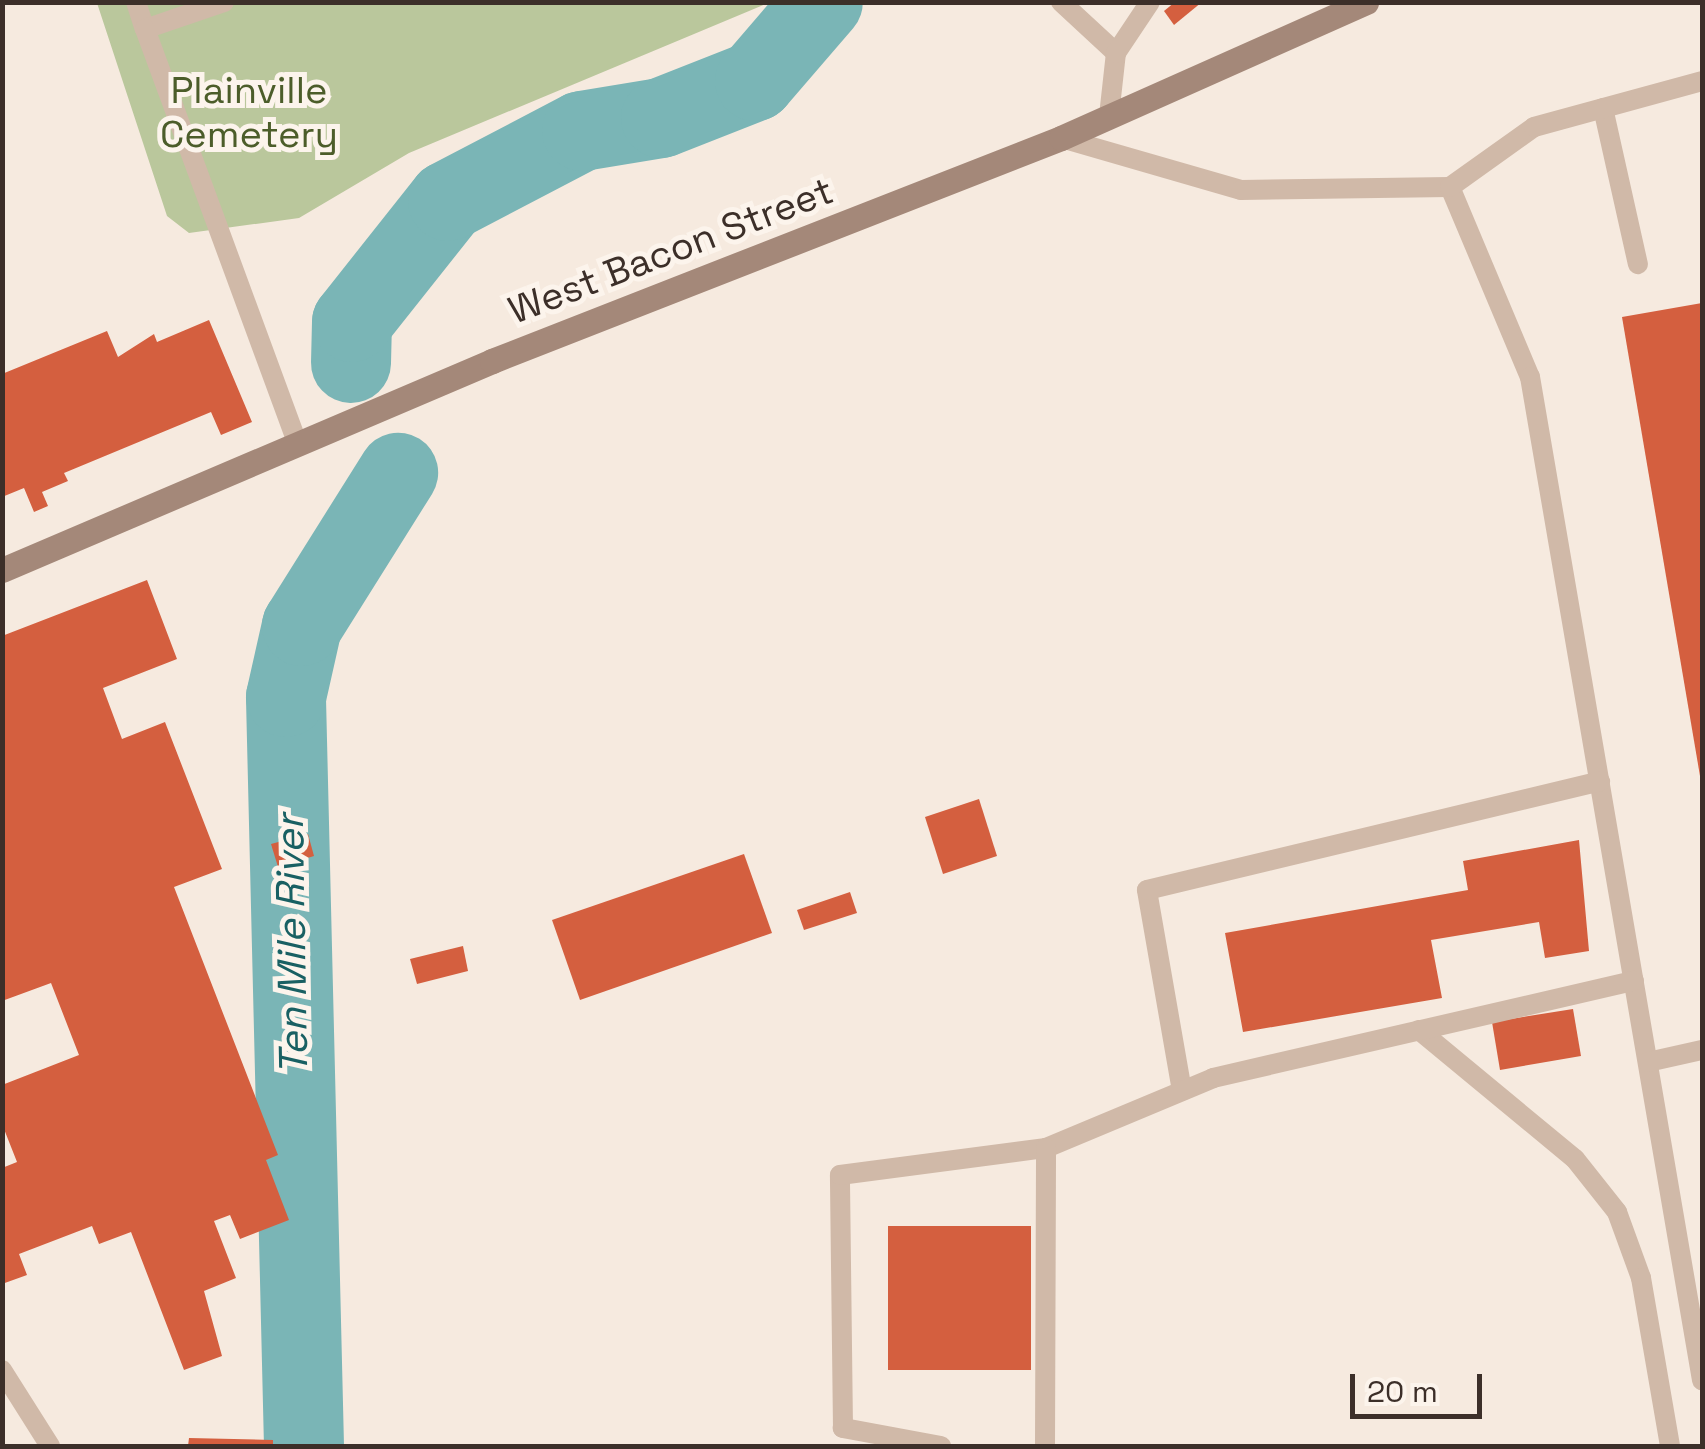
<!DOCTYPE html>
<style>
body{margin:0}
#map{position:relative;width:1705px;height:1449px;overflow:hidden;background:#f6eadf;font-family:"Space Grotesk",sans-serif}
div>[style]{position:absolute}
.green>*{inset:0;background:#bac79c}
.river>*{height:80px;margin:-40px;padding:0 40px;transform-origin:40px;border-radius:40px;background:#7ab5b6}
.building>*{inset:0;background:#d45f3f}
.lane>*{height:20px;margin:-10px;padding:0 10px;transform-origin:10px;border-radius:10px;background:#d0b9a8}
.secondary>*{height:25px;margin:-12.5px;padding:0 12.5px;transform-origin:12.5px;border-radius:12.5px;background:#a48879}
span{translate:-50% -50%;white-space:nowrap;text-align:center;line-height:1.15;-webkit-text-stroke:10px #fcf4ec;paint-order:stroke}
.park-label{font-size:38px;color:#4c5d2a}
.street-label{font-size:38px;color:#3c2f29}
.water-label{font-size:40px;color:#196063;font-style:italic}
.frame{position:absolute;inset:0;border:5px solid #3c2f29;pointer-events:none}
.scale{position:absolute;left:1350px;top:1374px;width:132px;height:45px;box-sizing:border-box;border:5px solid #3c2f29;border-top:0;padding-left:12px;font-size:30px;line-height:35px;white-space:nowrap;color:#3c2f29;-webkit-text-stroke:8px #fcf4ec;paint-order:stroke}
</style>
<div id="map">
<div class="green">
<div style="clip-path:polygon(97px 3px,768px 3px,409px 153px,299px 218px,189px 233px,167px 216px)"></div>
</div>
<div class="river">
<div style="left:351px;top:363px;width:41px;rotate:-88.6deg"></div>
<div style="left:352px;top:322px;width:154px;rotate:-51.6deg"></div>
<div style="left:448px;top:201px;width:151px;rotate:-27.6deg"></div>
<div style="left:582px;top:131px;width:80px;rotate:-9.3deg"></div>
<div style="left:661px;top:118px;width:101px;rotate:-21.5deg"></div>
<div style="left:755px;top:81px;width:104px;rotate:-49.3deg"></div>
<div style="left:304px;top:1446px;width:749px;rotate:-91.38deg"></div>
<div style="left:286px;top:697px;width:73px;rotate:-77.3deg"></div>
<div style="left:302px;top:626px;width:181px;rotate:-57.9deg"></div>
</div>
<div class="building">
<div style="clip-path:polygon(1175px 2px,1202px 2px,1174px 25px,1164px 11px)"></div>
<div style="clip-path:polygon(1702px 303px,1702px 776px,1700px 776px,1622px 317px)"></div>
<div style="clip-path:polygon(209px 320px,252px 422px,221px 435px,211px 412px,64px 473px,68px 481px,42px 492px,48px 506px,34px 512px,24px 488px,2px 497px,2px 374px,107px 331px,118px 357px,154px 334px,157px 342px)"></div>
<div style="clip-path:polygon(147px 580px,177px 659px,103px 688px,122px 739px,165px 722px,222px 869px,174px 887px,278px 1155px,266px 1160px,289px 1220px,240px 1239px,230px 1215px,214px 1221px,236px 1278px,204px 1291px,222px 1356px,184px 1370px,131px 1232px,99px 1244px,92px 1226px,19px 1254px,27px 1275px,2px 1284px,2px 1168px,17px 1162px,2px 1124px,2px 1085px,79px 1055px,51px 983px,2px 1001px,2px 636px)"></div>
<div style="clip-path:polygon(979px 799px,997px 856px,943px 874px,925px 817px)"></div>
<div style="clip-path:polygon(308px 834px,314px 856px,278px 867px,271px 844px)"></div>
<div style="clip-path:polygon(1579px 840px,1589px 951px,1545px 958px,1539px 922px,1431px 940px,1442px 998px,1243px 1032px,1225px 933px,1468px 890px,1463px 861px)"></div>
<div style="clip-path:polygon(744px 854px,772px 933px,580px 1000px,552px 920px)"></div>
<div style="clip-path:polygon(850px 892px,857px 913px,804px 930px,797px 910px)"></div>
<div style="clip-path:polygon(463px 946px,468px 971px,417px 984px,410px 959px)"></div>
<div style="clip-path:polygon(1573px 1009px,1581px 1056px,1500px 1070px,1492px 1022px)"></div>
<div style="clip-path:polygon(888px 1226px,1031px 1226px,1031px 1370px,888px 1370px)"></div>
<div style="clip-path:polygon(189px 1438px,273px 1440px,273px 1446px,188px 1446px)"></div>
</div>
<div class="lane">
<div style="left:136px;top:2px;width:28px;rotate:72deg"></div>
<div style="left:224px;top:2px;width:83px;rotate:161.1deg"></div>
<div style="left:145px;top:29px;width:440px;rotate:69.8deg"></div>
<div style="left:1061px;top:2px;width:75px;rotate:42.8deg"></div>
<div style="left:1603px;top:108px;width:160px;rotate:77.4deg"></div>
<div style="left:1109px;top:116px;width:63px;rotate:-83.7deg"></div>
<div style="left:1116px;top:53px;width:61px;rotate:-56.3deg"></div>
<div style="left:1061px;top:138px;width:187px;rotate:16.1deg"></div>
<div style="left:1241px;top:190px;width:209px;rotate:-0.8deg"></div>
<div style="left:1450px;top:187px;width:206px;rotate:67.2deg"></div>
<div style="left:1530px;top:377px;width:1018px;rotate:80.27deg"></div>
<div style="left:1450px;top:187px;width:103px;rotate:-35.5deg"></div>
<div style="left:1534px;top:127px;width:174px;rotate:-15.3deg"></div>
<div style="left:1419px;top:1030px;width:202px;rotate:39.6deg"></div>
<div style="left:1575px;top:1159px;width:68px;rotate:51.6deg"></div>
<div style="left:1617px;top:1212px;width:70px;rotate:70deg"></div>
<div style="left:1641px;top:1278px;width:170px;rotate:80.2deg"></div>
<div style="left:1648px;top:1062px;width:55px;rotate:-12.5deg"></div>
<div style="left:1182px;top:1091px;width:204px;rotate:-99.9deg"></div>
<div style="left:1147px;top:890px;width:466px;rotate:-13.5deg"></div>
<div style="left:2px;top:1370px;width:90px;rotate:57.7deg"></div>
<div style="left:941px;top:1446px;width:100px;rotate:-169.6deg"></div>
<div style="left:843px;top:1428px;width:253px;rotate:-90.7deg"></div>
<div style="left:840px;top:1175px;width:208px;rotate:-7.5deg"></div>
<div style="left:1046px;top:1148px;width:181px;rotate:-22.7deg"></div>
<div style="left:1213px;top:1078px;width:432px;rotate:-13deg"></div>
<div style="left:1045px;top:1446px;width:298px;rotate:-89.8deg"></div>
</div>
<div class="secondary">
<div style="left:2px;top:570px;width:533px;rotate:-23.1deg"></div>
<div style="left:492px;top:361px;width:611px;rotate:-21.4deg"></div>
<div style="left:1061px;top:138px;width:334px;rotate:-24deg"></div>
</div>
<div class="park-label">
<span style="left:249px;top:113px">Plainville<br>Cemetery</span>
</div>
<div class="street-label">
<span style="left:671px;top:251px;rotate:-21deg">West Bacon Street</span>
</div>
<div class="water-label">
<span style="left:292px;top:945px;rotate:-91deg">Ten Mile River</span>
</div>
<div class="frame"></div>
<div class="scale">20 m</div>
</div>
